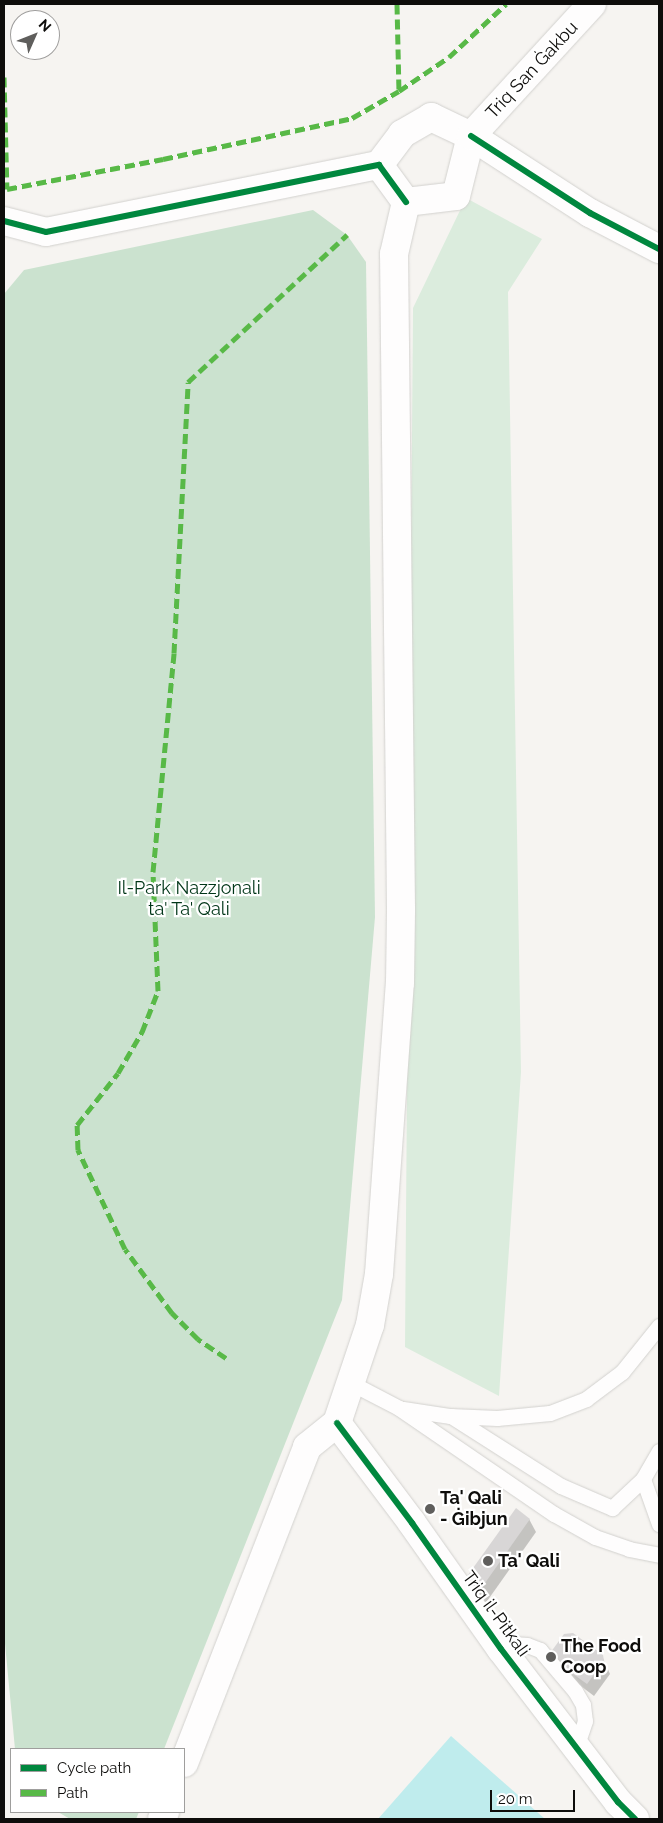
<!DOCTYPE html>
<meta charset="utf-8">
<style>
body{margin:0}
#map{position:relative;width:663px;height:1823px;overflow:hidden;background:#f6f4f1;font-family:Raleway,sans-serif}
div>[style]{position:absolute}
.green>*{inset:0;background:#dbecdd}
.forest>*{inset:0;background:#cbe2cf}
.water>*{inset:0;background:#bfeced}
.shadow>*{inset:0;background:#0003}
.building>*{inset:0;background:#d8d6d6}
.roads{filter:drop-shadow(0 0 1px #d2d1ce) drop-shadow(0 0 1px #d2d1ce)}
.lane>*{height:15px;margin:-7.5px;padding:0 7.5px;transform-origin:7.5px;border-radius:7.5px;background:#fefdfd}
.street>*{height:28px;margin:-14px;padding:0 14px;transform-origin:14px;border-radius:14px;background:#fefdfd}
.secondary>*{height:28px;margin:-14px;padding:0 14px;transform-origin:14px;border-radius:14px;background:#fefdfd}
.quiet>*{height:5px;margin-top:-2.5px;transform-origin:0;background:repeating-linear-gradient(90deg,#58b947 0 10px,transparent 0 15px)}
.cycleway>*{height:6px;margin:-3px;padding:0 3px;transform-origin:3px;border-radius:3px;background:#00873e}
.dots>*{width:14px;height:14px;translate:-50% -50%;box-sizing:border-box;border:2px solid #fff;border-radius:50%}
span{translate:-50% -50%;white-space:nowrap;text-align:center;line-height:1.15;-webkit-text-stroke:4.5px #fff;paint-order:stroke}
.street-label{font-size:18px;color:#0e0d0b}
.park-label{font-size:18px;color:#003618}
.poi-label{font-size:18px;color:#0e0d0b;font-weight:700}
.left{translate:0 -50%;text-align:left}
.frame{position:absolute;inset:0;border:5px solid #0e0d0b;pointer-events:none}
.legend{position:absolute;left:10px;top:1748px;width:175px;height:65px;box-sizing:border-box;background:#fff;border:1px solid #9f9e9d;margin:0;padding:6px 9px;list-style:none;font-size:15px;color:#0e0d0b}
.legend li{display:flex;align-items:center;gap:10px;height:25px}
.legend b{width:25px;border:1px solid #9f9e9d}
.north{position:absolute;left:10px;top:10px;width:50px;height:50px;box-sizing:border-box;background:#fff;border:1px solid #9f9e9d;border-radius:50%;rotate:46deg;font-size:14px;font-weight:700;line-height:20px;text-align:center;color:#0e0d0b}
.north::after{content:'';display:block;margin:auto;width:18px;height:22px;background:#5f5e5c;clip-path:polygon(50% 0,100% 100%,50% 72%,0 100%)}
.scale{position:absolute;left:490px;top:1790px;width:85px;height:22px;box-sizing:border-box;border:2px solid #0e0d0b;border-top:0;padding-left:6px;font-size:15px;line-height:18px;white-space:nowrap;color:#0e0d0b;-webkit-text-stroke:4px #fff;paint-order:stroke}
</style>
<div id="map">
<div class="green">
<div style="clip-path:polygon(466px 198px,542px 239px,508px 292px,521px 1072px,499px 1396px,405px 1347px,413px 308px)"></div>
</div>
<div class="forest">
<div style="clip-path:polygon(313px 210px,347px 235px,366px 262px,375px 917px,342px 1300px,164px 1749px,15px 1749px,4px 1633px,4px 294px,24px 270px)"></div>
<div style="clip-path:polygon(58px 1812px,139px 1812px,136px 1819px,70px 1819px)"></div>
</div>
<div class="water">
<div style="clip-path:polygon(451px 1736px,545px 1819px,378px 1819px)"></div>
</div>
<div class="shadow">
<div style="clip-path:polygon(529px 1519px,536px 1532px,485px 1604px,472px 1594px)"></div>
<div style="clip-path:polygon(602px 1656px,610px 1674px,594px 1696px,557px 1668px)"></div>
</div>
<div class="building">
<div style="clip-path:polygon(516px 1508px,530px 1519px,478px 1593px,463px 1582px)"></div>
<div style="clip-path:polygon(573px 1633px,603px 1655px,604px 1661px,587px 1684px,548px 1656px,564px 1634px)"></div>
</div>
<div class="roads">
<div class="lane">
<div style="left:351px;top:1383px;width:54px;rotate:27.5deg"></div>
<div style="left:399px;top:1408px;width:188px;rotate:34.4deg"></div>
<div style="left:554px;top:1514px;width:47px;rotate:29.3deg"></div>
<div style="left:595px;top:1537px;width:36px;rotate:19deg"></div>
<div style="left:629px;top:1549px;width:31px;rotate:11deg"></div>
<div style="left:403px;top:1409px;width:48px;rotate:8.5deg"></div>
<div style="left:450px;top:1416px;width:47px;rotate:2.4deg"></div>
<div style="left:497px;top:1418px;width:53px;rotate:-5.4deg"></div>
<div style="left:550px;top:1413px;width:39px;rotate:-21deg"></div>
<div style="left:586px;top:1399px;width:45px;rotate:-36.9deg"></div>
<div style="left:622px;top:1372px;width:59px;rotate:-51.2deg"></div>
<div style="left:451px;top:1416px;width:130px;rotate:32.5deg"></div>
<div style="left:561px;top:1486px;width:56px;rotate:23.3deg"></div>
<div style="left:612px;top:1508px;width:42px;rotate:-43.1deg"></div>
<div style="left:659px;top:1451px;width:32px;rotate:120deg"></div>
<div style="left:643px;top:1479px;width:48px;rotate:70.4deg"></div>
<div style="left:501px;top:1649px;width:13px;rotate:-23deg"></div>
<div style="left:513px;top:1644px;width:14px;rotate:4deg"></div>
<div style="left:527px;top:1645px;width:14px;rotate:21deg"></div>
<div style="left:540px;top:1650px;width:54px;rotate:49.5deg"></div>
<div style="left:575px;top:1691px;width:16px;rotate:60deg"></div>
<div style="left:583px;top:1705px;width:16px;rotate:83deg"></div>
<div style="left:585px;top:1721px;width:28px;rotate:109deg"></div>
</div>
<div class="street">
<div style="left:471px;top:136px;width:142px;rotate:32.9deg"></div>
<div style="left:590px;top:213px;width:78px;rotate:27.6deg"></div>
<div style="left:4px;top:221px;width:43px;rotate:14.7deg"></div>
<div style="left:46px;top:232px;width:340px;rotate:-11.4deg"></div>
<div style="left:379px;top:165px;width:46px;rotate:53.9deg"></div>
</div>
<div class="secondary">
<div style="left:379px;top:165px;width:39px;rotate:-53deg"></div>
<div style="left:402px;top:134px;width:34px;rotate:-30deg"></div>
<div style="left:431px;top:117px;width:44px;rotate:25.4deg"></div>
<div style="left:337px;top:1423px;width:125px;rotate:53.1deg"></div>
<div style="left:412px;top:1523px;width:154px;rotate:54.8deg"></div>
<div style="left:501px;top:1649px;width:193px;rotate:52.6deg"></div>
<div style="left:618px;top:1802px;width:24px;rotate:45deg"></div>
<div style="left:184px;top:1763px;width:339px;rotate:-68.7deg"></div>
<div style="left:307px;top:1447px;width:38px;rotate:-39deg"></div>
<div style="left:337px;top:1423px;width:103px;rotate:-71.4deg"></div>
<div style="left:370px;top:1325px;width:52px;rotate:-80deg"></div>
<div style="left:379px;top:1274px;width:292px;rotate:-85.9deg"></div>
<div style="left:400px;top:983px;width:74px;rotate:-89.2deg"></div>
<div style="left:401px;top:909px;width:655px;rotate:-90.61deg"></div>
<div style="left:394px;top:254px;width:53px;rotate:-77deg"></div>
<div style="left:406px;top:202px;width:50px;rotate:-6.8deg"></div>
<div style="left:456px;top:196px;width:62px;rotate:-76deg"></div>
<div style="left:471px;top:136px;width:179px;rotate:-47.5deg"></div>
<div style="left:162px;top:1819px;width:8px;rotate:-67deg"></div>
</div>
</div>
<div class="quiet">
<div style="left:397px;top:4px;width:87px;rotate:88.7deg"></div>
<div style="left:4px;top:77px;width:112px;rotate:88.5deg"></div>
<div style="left:7px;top:189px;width:159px;rotate:-10.9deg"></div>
<div style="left:163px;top:159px;width:193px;rotate:-12.2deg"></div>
<div style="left:352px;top:118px;width:54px;rotate:-29.9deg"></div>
<div style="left:399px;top:91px;width:60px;rotate:-34.2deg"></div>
<div style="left:449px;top:57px;width:78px;rotate:-42.9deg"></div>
<div style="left:226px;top:1358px;width:34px;rotate:-146deg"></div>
<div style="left:198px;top:1339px;width:37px;rotate:-135deg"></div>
<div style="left:172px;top:1313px;width:79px;rotate:-126.3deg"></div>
<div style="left:125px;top:1249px;width:110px;rotate:-115.4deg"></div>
<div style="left:78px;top:1150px;width:25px;rotate:-92deg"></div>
<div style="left:77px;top:1125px;width:66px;rotate:-51.7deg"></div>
<div style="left:118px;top:1073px;width:48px;rotate:-59.7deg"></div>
<div style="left:142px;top:1032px;width:44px;rotate:-68.7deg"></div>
<div style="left:158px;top:991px;width:119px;rotate:-92.4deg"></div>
<div style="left:153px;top:872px;width:220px;rotate:-84.5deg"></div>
<div style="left:174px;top:653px;width:271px;rotate:-87deg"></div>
<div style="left:188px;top:382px;width:217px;rotate:-42.8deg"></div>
</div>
<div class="cycleway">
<div style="left:471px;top:136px;width:142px;rotate:32.9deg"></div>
<div style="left:590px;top:213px;width:78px;rotate:27.6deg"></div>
<div style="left:4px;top:221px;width:43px;rotate:14.7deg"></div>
<div style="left:46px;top:232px;width:340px;rotate:-11.4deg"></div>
<div style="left:379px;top:165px;width:46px;rotate:53.9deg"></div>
<div style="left:337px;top:1423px;width:125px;rotate:53.1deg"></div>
<div style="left:412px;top:1523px;width:154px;rotate:54.8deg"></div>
<div style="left:501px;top:1649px;width:193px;rotate:52.6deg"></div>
<div style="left:618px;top:1802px;width:24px;rotate:45deg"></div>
</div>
<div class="dots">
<div style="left:430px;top:1509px;background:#5f5e5c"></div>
<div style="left:488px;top:1561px;background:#5f5e5c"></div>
<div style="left:551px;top:1657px;background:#5f5e5c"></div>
</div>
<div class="street-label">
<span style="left:532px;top:70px;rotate:-47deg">Triq San Ġakbu</span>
<span style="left:496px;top:1614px;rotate:54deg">Triq il-Pitkali</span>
</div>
<div class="park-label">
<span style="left:189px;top:899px">Il-Park Nazzjonali<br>ta' Ta' Qali</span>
</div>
<div class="poi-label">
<span class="left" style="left:440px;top:1509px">Ta' Qali<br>- Ġibjun</span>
<span class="left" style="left:498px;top:1561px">Ta' Qali</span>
<span class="left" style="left:561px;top:1657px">The Food<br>Coop</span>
</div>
<div class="frame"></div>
<ul class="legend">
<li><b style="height:6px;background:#00873e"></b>Cycle path</li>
<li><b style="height:6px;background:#58b947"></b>Path</li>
</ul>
<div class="north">N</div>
<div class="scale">20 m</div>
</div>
